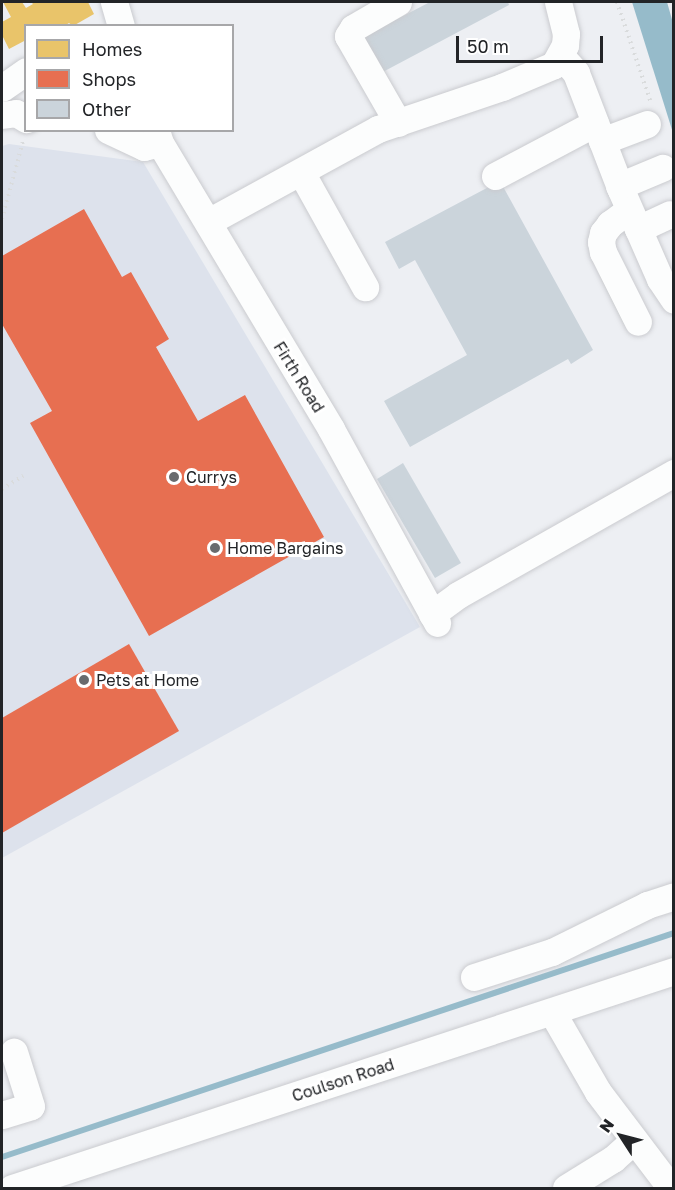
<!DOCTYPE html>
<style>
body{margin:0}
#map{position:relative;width:675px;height:1190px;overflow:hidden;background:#edeff3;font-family:"Golos Text",sans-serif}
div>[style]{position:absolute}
.built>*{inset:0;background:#dde2ec}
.water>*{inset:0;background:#96bbca}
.homes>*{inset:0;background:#e9c46a}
.shops>*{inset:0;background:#e76f51}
.stream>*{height:6px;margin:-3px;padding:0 3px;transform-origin:3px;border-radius:3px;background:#96bbca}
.building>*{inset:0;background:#cbd4db}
.path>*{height:4px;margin-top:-2px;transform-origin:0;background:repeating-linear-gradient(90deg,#d9dbdc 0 1.5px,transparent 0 6px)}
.roads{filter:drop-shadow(0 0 2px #cacbcf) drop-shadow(0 0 2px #cacbcf)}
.minor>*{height:27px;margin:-13.5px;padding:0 13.5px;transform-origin:13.5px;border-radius:13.5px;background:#fcfdfd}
.dots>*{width:16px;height:16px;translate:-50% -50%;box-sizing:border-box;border:3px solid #fff;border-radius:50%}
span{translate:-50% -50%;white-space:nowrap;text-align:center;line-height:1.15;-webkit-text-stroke:6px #fff;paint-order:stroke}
.street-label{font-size:16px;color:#222427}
.poi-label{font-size:16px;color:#222427}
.left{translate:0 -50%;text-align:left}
.frame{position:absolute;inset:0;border:3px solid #222427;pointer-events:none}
.legend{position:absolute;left:24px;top:24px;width:210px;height:108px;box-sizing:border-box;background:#fff;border:2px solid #a7a7a9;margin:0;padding:8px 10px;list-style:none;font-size:18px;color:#222427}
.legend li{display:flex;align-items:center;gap:12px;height:30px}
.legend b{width:30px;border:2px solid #a7a7a9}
.north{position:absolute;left:591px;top:1106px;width:60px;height:60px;-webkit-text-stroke:4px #fff;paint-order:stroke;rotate:306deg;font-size:16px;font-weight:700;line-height:24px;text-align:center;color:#222427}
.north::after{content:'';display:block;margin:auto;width:21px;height:27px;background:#222427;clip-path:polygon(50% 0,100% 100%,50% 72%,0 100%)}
.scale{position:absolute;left:456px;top:36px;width:147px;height:27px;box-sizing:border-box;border:3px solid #222427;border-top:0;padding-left:8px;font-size:18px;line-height:21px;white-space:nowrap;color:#222427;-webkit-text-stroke:4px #fff;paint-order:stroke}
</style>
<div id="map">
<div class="built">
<div style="clip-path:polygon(9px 144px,143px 162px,420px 627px,2px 858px,2px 146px)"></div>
</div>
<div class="water">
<div style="clip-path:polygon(632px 2px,667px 2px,673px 23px,673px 133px)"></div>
</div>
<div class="homes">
<div style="clip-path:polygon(3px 2px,22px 2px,26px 8px,33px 4px,31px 2px,88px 2px,94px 14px,73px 26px,69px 23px,64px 26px,26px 26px,26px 40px,9px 49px,2px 35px,2px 22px,11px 17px)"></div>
</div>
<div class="shops">
<div style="clip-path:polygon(84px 209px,122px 277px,131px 272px,169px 339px,156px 347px,198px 421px,245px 395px,324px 537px,149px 636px,30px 423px,52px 411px,2px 324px,2px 256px)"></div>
<div style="clip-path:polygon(129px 644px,179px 731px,2px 833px,2px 718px)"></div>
</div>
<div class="stream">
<div style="left:2px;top:1157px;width:708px;rotate:-18.43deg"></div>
</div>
<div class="building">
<div style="clip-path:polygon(430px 2px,508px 2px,509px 5px,379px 74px,361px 38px)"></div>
<div style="clip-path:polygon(500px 181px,593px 350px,571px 364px,568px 359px,410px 447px,384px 401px,467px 355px,415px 260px,399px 269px,385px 242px)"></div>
<div style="clip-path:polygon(403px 463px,461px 563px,435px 578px,377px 479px)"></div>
</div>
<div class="path">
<div style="left:617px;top:2px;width:107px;rotate:71.4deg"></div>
<div style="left:2px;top:219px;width:81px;rotate:-74.9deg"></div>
<div style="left:2px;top:489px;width:25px;rotate:-32deg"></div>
</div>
<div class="roads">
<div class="minor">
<div style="left:114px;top:2px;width:25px;rotate:74deg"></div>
<div style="left:560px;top:55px;width:24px;rotate:48deg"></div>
<div style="left:576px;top:73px;width:125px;rotate:69deg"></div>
<div style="left:621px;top:190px;width:97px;rotate:66.3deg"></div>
<div style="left:660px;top:279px;width:25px;rotate:56deg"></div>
<div style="left:2px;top:88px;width:29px;rotate:-35deg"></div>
<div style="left:2px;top:115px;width:14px;rotate:-8deg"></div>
<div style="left:16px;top:113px;width:12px;rotate:31deg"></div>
<div style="left:398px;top:123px;width:100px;rotate:-119.9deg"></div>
<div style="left:348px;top:36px;width:9px;rotate:-58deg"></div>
<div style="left:353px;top:28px;width:52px;rotate:-30deg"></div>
<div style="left:108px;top:130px;width:40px;rotate:25deg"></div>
<div style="left:144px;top:147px;width:16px;rotate:-14deg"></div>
<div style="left:156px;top:130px;width:14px;rotate:73deg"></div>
<div style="left:160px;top:143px;width:333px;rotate:59.1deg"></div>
<div style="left:331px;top:429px;width:221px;rotate:61.3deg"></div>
<div style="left:602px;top:141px;width:48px;rotate:-20.7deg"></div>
<div style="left:301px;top:172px;width:132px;rotate:60.9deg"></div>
<div style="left:495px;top:176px;width:113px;rotate:-27.9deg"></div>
<div style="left:619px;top:186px;width:47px;rotate:-22.7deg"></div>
<div style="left:629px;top:210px;width:24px;rotate:144deg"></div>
<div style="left:610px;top:224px;width:11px;rotate:128deg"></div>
<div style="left:603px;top:233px;width:9px;rotate:103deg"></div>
<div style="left:601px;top:242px;width:10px;rotate:79deg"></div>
<div style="left:603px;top:252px;width:78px;rotate:63.4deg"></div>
<div style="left:208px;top:222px;width:194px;rotate:-28.7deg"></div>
<div style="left:378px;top:129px;width:131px;rotate:-18.7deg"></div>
<div style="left:502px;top:87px;width:56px;rotate:-22.9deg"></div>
<div style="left:554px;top:65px;width:23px;rotate:-61deg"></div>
<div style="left:565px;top:45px;width:11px;rotate:-85deg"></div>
<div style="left:566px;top:34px;width:33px;rotate:-104deg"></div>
<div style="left:638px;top:229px;width:35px;rotate:-25deg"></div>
<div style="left:432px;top:614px;width:32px;rotate:-36deg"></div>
<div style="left:458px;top:595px;width:248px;rotate:-29.5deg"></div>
<div style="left:474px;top:977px;width:82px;rotate:-17.8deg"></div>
<div style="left:552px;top:952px;width:106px;rotate:-26.3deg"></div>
<div style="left:647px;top:905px;width:28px;rotate:-18deg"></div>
<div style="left:552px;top:1012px;width:92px;rotate:60.1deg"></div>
<div style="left:598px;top:1092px;width:121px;rotate:52.8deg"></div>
<div style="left:2px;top:1115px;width:30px;rotate:-17deg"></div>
<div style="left:31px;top:1106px;width:57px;rotate:-107.5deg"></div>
<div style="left:12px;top:1188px;width:697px;rotate:-18.15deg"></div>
<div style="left:566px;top:1188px;width:55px;rotate:-31.7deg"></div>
<div style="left:613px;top:1159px;width:28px;rotate:-42deg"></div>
</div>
</div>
<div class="dots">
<div style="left:174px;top:477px;background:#696b6e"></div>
<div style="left:215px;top:548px;background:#696b6e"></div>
<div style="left:84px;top:680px;background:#696b6e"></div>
</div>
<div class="street-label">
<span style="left:299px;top:377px;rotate:58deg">Firth Road</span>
<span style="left:343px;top:1080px;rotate:-18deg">Coulson Road</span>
</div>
<div class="poi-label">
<span class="left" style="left:186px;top:477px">Currys</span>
<span class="left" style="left:227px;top:548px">Home Bargains</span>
<span class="left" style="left:96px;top:680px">Pets at Home</span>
</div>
<div class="frame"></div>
<ul class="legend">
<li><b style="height:16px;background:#e9c46a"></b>Homes</li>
<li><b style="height:16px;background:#e76f51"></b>Shops</li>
<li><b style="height:16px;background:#cbd4db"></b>Other</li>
</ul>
<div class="north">N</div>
<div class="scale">50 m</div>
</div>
